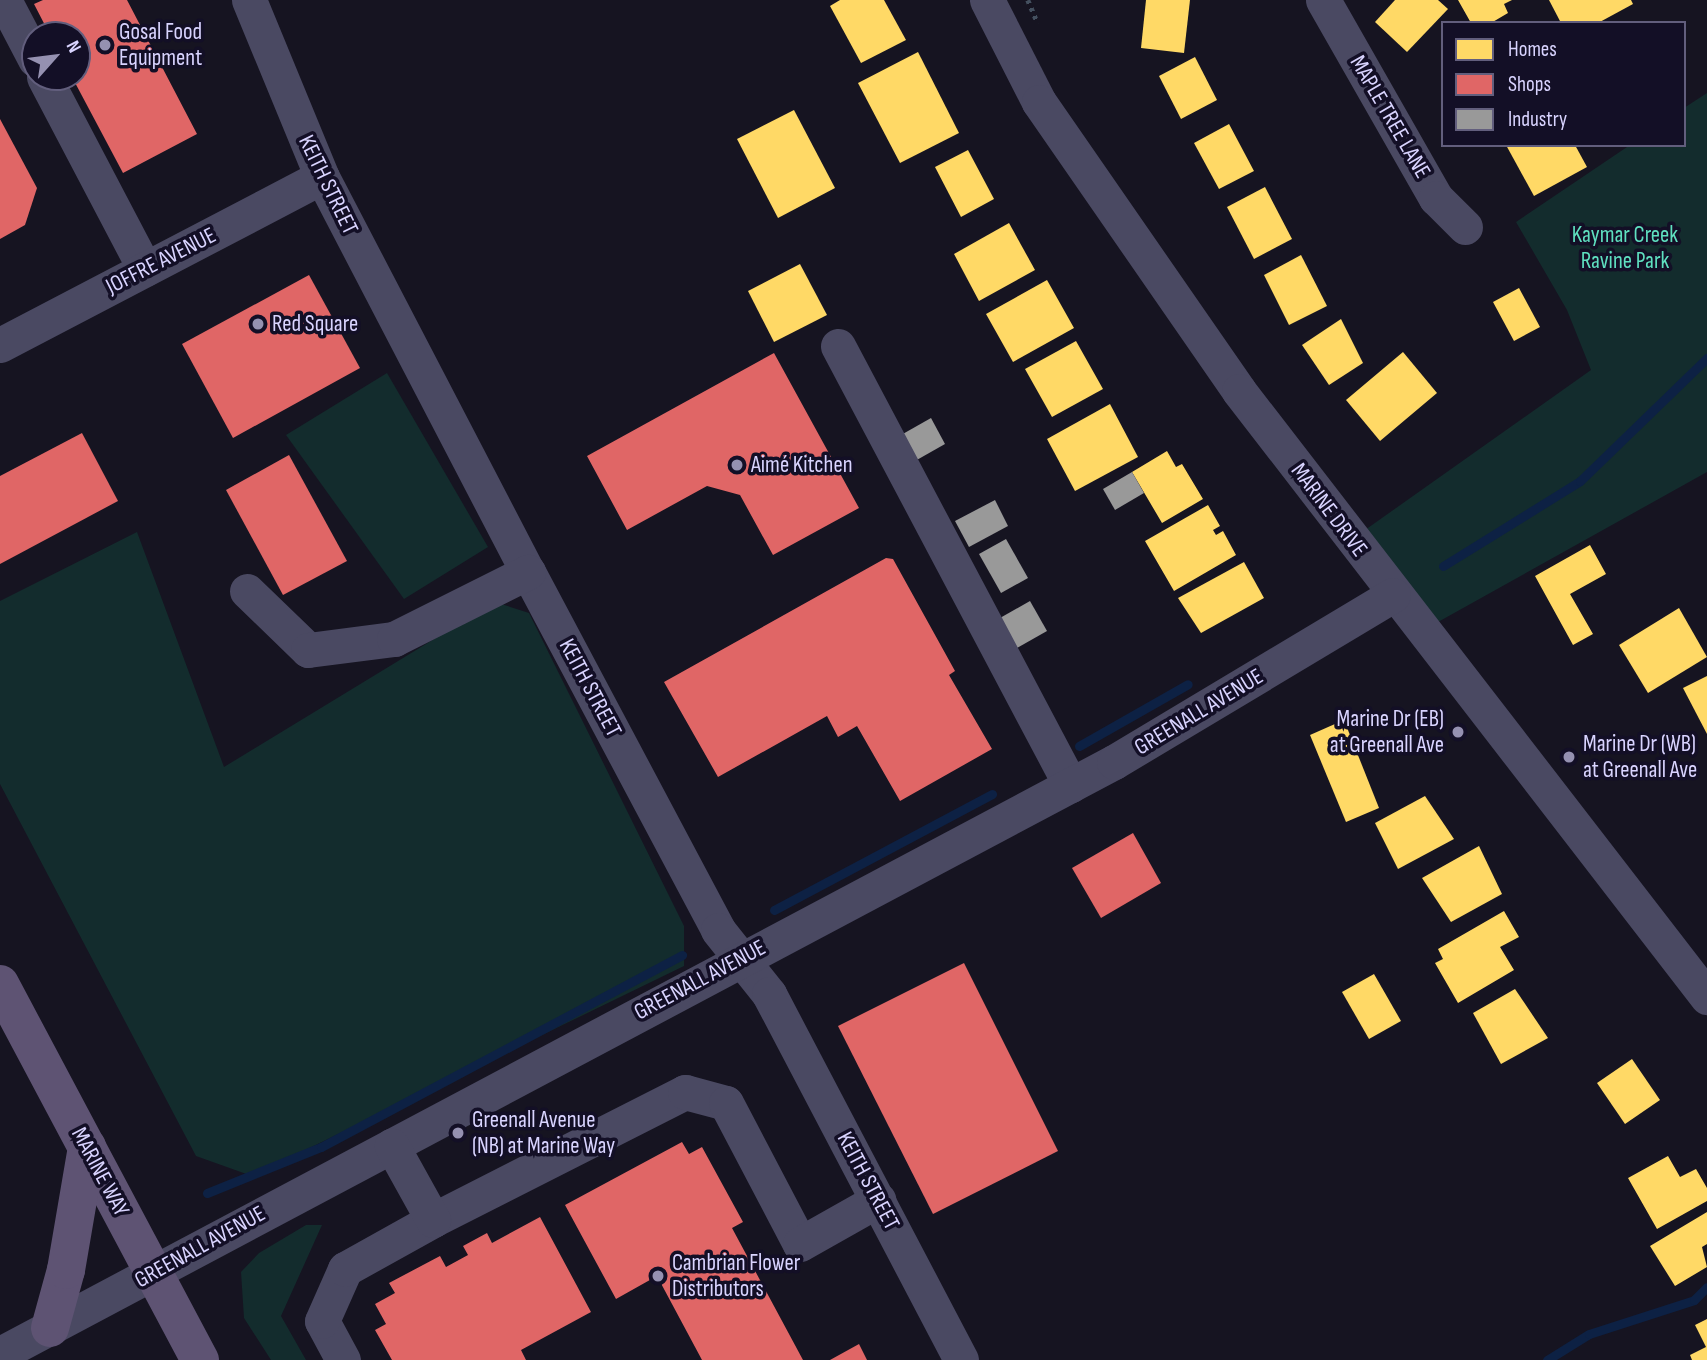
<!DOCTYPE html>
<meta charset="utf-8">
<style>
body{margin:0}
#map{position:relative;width:1707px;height:1360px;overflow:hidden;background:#161421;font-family:"Sofia Sans Condensed",sans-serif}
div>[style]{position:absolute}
.green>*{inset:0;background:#132c2d}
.homes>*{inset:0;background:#ffd966}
.shops>*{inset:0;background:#e06666}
.industry>*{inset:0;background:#999}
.stream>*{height:9px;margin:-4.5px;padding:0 4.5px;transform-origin:4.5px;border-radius:4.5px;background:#0d2144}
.path>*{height:4.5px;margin-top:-2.25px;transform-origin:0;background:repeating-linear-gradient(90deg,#44505f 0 3.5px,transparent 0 8.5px)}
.minor>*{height:35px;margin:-17.5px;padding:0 17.5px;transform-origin:17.5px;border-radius:17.5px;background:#4a4962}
.major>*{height:38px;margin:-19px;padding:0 19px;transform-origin:19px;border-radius:19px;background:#5e5373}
.dots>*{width:19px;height:19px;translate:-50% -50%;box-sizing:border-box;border:4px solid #130f26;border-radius:50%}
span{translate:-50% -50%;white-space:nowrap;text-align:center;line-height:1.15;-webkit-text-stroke:7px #130f26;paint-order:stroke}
.poi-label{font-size:23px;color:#d9d4ff}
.left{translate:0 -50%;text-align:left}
.right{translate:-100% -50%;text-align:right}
.street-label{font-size:23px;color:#d9d4ff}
.park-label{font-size:23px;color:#5fe0c0}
.legend{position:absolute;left:1441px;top:21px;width:245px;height:126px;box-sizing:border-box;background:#130f26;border:2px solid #625e7d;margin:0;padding:9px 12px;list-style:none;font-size:21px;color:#d9d4ff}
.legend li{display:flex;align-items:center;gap:14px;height:35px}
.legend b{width:35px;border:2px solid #625e7d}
.north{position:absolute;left:21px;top:21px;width:70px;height:70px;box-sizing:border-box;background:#130f26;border:2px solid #625e7d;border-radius:50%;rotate:62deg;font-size:19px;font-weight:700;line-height:28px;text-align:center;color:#d9d4ff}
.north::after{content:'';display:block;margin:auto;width:24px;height:32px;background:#9591b1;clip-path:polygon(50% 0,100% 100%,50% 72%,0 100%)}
</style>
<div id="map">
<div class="green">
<div style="clip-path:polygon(1707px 93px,1707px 472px,1438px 622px,1365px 530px,1591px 370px,1567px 310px,1516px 222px,1630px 145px,1684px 145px,1684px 108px)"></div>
<div style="clip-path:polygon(387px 373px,488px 547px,404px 599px,286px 435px)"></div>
<div style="clip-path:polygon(137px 532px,224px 767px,495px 602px,529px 613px,684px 926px,684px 966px,252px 1176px,196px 1156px,0 784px,0 601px)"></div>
<div style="clip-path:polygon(306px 1225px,322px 1225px,281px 1316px,306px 1360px,271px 1360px,244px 1318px,241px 1272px,259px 1253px)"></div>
</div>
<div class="homes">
<div style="clip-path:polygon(840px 0,884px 0,906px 40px,861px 63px,830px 6px)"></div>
<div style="clip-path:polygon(1146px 0,1190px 0,1184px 53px,1141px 48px)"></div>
<div style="clip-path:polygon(1395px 0,1438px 0,1448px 9px,1407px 52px,1375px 22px)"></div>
<div style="clip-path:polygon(1458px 0,1512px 0,1504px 4px,1508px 13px,1491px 23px,1471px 23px)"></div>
<div style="clip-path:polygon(1549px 0,1631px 0,1633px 4px,1598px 23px,1561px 23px)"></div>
<div style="clip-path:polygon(918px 52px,959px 133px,900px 163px,858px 83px)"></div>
<div style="clip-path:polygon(1195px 57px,1217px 100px,1181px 119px,1159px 76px)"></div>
<div style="clip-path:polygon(794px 110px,835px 188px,778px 218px,737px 139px)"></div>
<div style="clip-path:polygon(1229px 124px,1254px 171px,1219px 189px,1194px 143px)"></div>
<div style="clip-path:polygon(1506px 145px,1575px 145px,1587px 167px,1534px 196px)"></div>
<div style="clip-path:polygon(968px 150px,994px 199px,961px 217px,935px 167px)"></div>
<div style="clip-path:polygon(1265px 187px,1292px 239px,1254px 259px,1227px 207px)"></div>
<div style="clip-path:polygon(1009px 223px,1035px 270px,979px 301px,954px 254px)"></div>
<div style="clip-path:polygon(1301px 255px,1327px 306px,1289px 325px,1264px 275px)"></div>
<div style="clip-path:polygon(800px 264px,827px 315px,774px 342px,748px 291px)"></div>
<div style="clip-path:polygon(1047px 280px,1074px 328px,1013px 362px,986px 314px)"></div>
<div style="clip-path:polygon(1519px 288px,1540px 327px,1514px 341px,1493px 302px)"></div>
<div style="clip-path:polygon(1341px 319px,1363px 363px,1329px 385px,1302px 345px)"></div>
<div style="clip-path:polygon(1076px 341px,1103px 389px,1052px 417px,1025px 369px)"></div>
<div style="clip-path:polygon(1403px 352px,1437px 393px,1380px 441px,1346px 400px)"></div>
<div style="clip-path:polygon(1110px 404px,1138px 457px,1075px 491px,1047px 439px)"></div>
<div style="clip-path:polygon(1167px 451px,1176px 467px,1182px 464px,1203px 499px,1162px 523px,1132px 472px)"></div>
<div style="clip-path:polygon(1208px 505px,1220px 526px,1213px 530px,1216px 535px,1223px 531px,1236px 555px,1174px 591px,1145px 541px)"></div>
<div style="clip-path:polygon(1590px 545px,1606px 574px,1570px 594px,1593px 634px,1573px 645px,1535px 576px)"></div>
<div style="clip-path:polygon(1244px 562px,1264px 598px,1201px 633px,1178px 598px)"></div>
<div style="clip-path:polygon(1679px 608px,1707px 657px,1648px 693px,1619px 645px)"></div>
<div style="clip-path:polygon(1707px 676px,1707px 734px,1683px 688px)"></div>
<div style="clip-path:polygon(1344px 720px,1379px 808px,1346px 822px,1310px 735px)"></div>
<div style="clip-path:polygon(1425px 796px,1454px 839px,1398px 869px,1375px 823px)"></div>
<div style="clip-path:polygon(1479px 846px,1502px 894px,1451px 922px,1422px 878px)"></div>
<div style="clip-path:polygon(1504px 911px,1519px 937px,1500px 947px,1514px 970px,1458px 1003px,1435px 963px,1443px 959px,1438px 949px)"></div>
<div style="clip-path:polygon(1374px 974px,1401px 1021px,1369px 1039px,1342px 992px)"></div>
<div style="clip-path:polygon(1515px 989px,1548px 1038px,1501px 1064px,1473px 1013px)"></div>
<div style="clip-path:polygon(1632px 1059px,1660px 1100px,1625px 1124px,1597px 1083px)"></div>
<div style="clip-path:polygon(1668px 1156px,1680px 1177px,1696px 1169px,1707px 1188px,1707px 1201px,1657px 1229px,1628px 1178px)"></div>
<div style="clip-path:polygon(1707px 1212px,1707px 1244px,1702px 1247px,1707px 1267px,1675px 1286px,1650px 1246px)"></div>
<div style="clip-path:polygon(1707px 1319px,1707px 1360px,1692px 1360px,1690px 1355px,1706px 1347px,1695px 1325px)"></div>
</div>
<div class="shops">
<div style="clip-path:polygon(43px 0,127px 0,197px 134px,123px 173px,72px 77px,77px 77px,77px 35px,50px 35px,34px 4px)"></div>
<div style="clip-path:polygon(0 119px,37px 188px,25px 225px,0 239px)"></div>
<div style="clip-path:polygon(309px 275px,360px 368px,233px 438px,182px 344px)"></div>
<div style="clip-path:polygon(774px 353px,859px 508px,773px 555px,740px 495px,707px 486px,627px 530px,587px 456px)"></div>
<div style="clip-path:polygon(82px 433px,118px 501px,0 564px,0 476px)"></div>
<div style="clip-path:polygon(289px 455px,347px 561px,283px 595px,226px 490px)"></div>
<div style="clip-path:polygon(886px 558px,893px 559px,955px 671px,949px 675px,992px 749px,900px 801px,857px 726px,838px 737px,827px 716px,718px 777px,664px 682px)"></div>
<div style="clip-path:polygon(1133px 833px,1161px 883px,1101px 918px,1072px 868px)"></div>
<div style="clip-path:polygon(964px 963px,1058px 1151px,933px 1214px,838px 1026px)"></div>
<div style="clip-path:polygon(682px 1142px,689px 1154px,702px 1147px,743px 1222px,732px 1228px,803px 1360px,702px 1360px,657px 1276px,616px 1299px,565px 1205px)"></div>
<div style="clip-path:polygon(540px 1217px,591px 1312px,521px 1350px,526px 1360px,392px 1360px,375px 1330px,386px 1324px,375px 1304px,395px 1293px,389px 1283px,440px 1256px,446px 1267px,468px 1255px,463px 1246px,487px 1233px,492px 1243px)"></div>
<div style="clip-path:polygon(859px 1344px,867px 1360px,830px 1360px)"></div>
</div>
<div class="industry">
<div style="clip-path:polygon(931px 418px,945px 444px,915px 461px,901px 435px)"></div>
<div style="clip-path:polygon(1132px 472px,1144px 493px,1115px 510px,1103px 489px)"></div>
<div style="clip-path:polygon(995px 500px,1008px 526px,969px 547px,955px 521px)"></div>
<div style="clip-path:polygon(1006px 539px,1028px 578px,1001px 593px,979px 554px)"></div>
<div style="clip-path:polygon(1030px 601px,1047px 631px,1017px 648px,1000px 618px)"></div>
</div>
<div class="stream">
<div style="left:1443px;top:566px;width:161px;rotate:-31.8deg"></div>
<div style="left:1580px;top:481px;width:177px;rotate:-44.1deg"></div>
<div style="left:1079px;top:746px;width:125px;rotate:-29.6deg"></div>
<div style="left:774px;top:910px;width:247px;rotate:-28deg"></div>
<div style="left:207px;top:1193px;width:123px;rotate:-22deg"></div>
<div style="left:321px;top:1147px;width:409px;rotate:-28deg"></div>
<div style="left:1547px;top:1360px;width:49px;rotate:-31.8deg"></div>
<div style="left:1589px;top:1334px;width:110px;rotate:-17.9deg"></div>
<div style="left:1694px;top:1300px;width:18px;rotate:-45deg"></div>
</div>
<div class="path">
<div style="left:1028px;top:0;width:25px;rotate:67deg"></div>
</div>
<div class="minor">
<div style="left:4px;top:0;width:67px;rotate:62.3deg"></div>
<div style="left:249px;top:0;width:191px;rotate:67.6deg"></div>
<div style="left:322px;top:177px;width:445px;rotate:62.5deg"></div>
<div style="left:528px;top:572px;width:405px;rotate:62deg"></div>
<div style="left:718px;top:930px;width:82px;rotate:51.4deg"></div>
<div style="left:769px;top:994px;width:413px;rotate:62.3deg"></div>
<div style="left:987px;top:0;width:114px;rotate:63deg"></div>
<div style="left:1039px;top:102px;width:351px;rotate:55.3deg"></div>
<div style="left:1239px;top:391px;width:766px;rotate:52.32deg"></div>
<div style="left:1323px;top:0;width:228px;rotate:60.3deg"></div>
<div style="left:1436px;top:198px;width:41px;rotate:45deg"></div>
<div style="left:44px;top:77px;width:217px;rotate:62.3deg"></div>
<div style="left:0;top:345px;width:363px;rotate:-27.6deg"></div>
<div style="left:838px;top:346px;width:497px;rotate:62.1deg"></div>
<div style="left:247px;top:591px;width:85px;rotate:44deg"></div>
<div style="left:308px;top:650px;width:87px;rotate:-7.3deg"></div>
<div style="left:394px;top:639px;width:150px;rotate:-26.6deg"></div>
<div style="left:433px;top:1220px;width:283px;rotate:-26.9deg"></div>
<div style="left:685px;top:1092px;width:42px;rotate:15deg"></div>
<div style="left:726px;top:1103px;width:159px;rotate:62.3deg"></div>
<div style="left:800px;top:1244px;width:90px;rotate:-29.4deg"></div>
<div style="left:0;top:1354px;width:1262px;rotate:-27.99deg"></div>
<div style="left:1114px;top:762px;width:325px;rotate:-30.9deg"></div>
<div style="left:343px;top:1360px;width:44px;rotate:-118.3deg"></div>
<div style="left:322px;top:1321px;width:57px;rotate:-66.1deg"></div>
<div style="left:345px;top:1269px;width:101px;rotate:-29.1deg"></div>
<div style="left:433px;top:1220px;width:85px;rotate:-119deg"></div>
</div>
<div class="major">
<div style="left:0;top:984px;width:426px;rotate:62deg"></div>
<div style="left:50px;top:1328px;width:60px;rotate:-74.6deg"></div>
<div style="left:66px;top:1270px;width:125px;rotate:-80.3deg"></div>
</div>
<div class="dots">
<div style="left:105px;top:45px;background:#9591b1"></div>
<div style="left:258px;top:324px;background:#9591b1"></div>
<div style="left:737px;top:465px;background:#9591b1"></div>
<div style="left:1458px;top:732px;background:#9591b1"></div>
<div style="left:1569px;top:757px;background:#9591b1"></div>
<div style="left:458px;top:1133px;background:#9591b1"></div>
<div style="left:658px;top:1276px;background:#9591b1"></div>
</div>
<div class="poi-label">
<span class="left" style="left:119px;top:45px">Gosal Food<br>Equipment</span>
<span class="left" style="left:272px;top:324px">Red Square</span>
<span class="left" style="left:751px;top:465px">Aimé Kitchen</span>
<span class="right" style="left:1444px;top:732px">Marine Dr (EB)<br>at Greenall Ave</span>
<span class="left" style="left:1583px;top:757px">Marine Dr (WB)<br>at Greenall Ave</span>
<span class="left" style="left:472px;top:1133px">Greenall Avenue<br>(NB) at Marine Way</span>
<span class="left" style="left:672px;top:1276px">Cambrian Flower<br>Distributors</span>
</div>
<div class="street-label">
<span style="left:1390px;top:117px;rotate:60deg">MAPLE TREE LANE</span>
<span style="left:328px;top:185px;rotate:64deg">KEITH STREET</span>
<span style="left:161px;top:261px;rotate:-27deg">JOFFRE AVENUE</span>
<span style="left:1329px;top:510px;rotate:53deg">MARINE DRIVE</span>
<span style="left:590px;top:688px;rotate:62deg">KEITH STREET</span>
<span style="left:1199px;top:712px;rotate:-31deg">GREENALL AVENUE</span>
<span style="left:700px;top:980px;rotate:-28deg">GREENALL AVENUE</span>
<span style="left:100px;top:1172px;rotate:62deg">MARINE WAY</span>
<span style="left:868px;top:1181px;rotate:62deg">KEITH STREET</span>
<span style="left:200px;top:1247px;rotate:-29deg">GREENALL AVENUE</span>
</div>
<div class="park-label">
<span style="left:1625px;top:248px">Kaymar Creek<br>Ravine Park</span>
</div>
<ul class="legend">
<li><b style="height:19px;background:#ffd966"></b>Homes</li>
<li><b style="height:19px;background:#e06666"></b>Shops</li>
<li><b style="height:19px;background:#999"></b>Industry</li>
</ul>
<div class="north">N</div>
</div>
